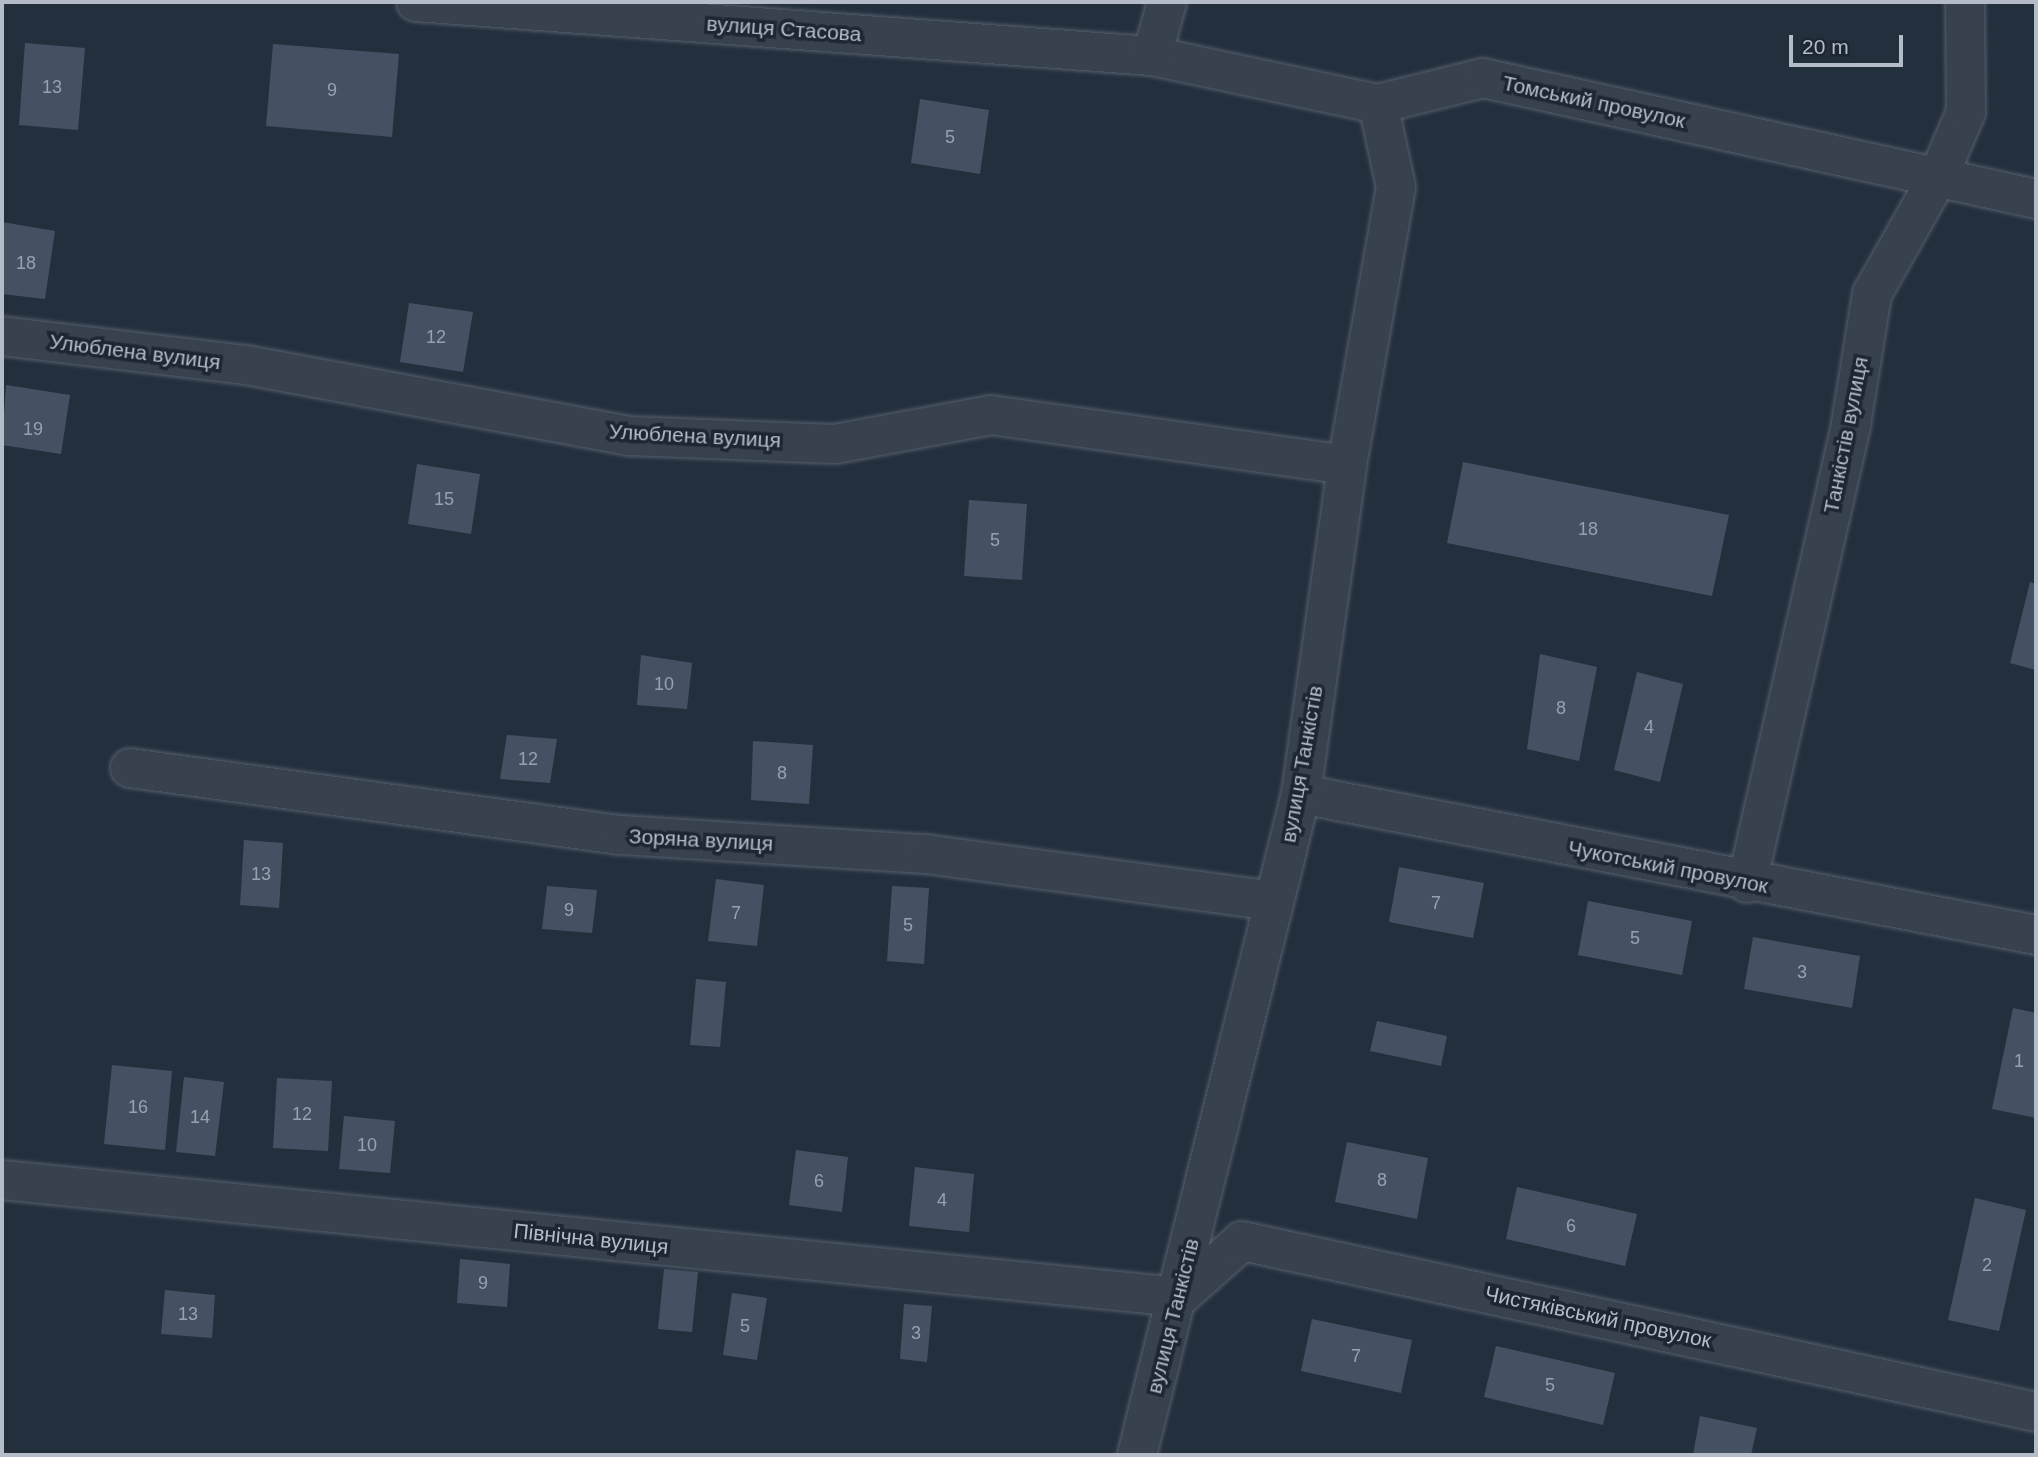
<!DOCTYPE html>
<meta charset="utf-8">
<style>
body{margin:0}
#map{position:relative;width:2038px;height:1457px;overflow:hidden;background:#242f3e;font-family:Arial,sans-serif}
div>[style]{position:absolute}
.building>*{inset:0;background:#455162}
.roads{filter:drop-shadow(0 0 2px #565f6c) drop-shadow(0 0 2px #565f6c)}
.minor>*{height:38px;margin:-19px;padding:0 19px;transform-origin:19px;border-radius:19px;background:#38414e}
span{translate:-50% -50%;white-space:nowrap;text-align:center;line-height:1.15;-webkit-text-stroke:7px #1d2633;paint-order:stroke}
.number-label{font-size:18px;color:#98a1af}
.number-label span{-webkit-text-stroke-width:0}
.street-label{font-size:21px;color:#b4bcc9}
.frame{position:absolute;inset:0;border:4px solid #b4bcc9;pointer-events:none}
.scale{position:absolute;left:1789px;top:35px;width:114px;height:32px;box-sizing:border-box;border:4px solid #b4bcc9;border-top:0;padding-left:9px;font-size:21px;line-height:24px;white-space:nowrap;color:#b4bcc9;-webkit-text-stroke:5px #1d2633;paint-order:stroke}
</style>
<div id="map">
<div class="building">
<div style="clip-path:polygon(25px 43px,85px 48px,78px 130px,19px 125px)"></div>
<div style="clip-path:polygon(273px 44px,399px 54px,392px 137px,266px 126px)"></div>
<div style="clip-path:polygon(920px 99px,989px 110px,980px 174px,911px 163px)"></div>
<div style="clip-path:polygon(2px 222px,55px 231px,45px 299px,2px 294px)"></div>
<div style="clip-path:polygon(409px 303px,473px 312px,463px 372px,400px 362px)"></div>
<div style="clip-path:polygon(6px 385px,70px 395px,61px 454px,2px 445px)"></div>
<div style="clip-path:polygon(1463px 462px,1729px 515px,1712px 596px,1447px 543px)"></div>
<div style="clip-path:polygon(417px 464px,480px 474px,471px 534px,408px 524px)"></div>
<div style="clip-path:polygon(969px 500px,1027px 504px,1022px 580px,964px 576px)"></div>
<div style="clip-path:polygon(2030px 582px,2036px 584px,2036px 670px,2010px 663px)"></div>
<div style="clip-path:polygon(1540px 654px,1597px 667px,1579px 761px,1527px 749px)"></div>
<div style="clip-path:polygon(641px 655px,692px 663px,687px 709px,637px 705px)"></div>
<div style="clip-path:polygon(1637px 672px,1683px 684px,1660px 782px,1614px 770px)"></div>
<div style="clip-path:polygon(507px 735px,557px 739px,550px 783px,500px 779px)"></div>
<div style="clip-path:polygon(753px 741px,813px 745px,809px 804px,751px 800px)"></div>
<div style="clip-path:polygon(244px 840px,283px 843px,279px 908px,240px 905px)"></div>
<div style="clip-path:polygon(1399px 867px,1484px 883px,1473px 938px,1389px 922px)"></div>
<div style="clip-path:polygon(716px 879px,764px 885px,757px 946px,708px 941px)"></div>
<div style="clip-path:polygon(547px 886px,597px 890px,592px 933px,542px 929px)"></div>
<div style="clip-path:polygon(892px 886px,929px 888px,924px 964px,887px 961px)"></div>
<div style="clip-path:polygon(1588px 901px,1692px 921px,1682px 975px,1578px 955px)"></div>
<div style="clip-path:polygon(1753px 937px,1860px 956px,1852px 1008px,1744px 989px)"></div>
<div style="clip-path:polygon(696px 979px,726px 982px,720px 1047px,690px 1045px)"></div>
<div style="clip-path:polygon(2013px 1008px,2036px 1013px,2036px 1118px,1992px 1109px)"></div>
<div style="clip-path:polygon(1377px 1021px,1447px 1036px,1441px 1066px,1370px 1051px)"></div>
<div style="clip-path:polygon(112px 1065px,172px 1071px,165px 1150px,104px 1144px)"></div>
<div style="clip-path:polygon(184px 1077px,224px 1082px,215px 1156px,176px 1152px)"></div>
<div style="clip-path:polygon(277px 1078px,332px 1081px,328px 1151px,273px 1148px)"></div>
<div style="clip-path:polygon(344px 1116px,395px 1121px,390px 1173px,339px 1169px)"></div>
<div style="clip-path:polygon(1347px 1142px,1428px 1158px,1417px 1219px,1335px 1202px)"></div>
<div style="clip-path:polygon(796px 1150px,848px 1157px,842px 1212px,789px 1205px)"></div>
<div style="clip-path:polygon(915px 1167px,974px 1174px,969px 1232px,909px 1226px)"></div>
<div style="clip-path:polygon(1517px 1187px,1637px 1214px,1625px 1266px,1506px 1239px)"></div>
<div style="clip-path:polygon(1975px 1198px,2026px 1210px,1999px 1331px,1948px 1320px)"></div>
<div style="clip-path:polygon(460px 1259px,510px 1264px,507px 1307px,457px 1303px)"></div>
<div style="clip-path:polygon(664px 1269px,698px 1272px,692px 1332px,658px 1329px)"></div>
<div style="clip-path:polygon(165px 1290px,215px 1295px,212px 1338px,161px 1334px)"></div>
<div style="clip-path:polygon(732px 1293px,767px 1298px,757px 1360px,723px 1355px)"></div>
<div style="clip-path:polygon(904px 1304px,932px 1306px,927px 1362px,900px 1359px)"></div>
<div style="clip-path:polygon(1312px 1319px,1412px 1340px,1401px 1393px,1301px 1371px)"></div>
<div style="clip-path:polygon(1496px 1346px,1615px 1373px,1603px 1425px,1484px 1397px)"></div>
<div style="clip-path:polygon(1700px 1416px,1757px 1428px,1751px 1455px,1693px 1455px)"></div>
</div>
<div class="roads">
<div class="minor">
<div style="left:416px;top:2px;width:738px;rotate:4.2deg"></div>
<div style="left:1152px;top:56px;width:231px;rotate:12deg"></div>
<div style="left:1378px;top:104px;width:108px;rotate:-13.9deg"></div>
<div style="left:1483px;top:78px;width:566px;rotate:12.34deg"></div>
<div style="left:1152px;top:56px;width:56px;rotate:-74.5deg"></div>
<div style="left:2px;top:336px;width:246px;rotate:6.8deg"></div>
<div style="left:246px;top:365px;width:390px;rotate:10.5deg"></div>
<div style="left:629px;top:436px;width:206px;rotate:2.2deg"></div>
<div style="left:835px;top:444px;width:159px;rotate:-10.5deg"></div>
<div style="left:991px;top:415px;width:359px;rotate:8deg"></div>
<div style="left:130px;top:768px;width:496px;rotate:7.8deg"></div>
<div style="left:621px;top:835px;width:306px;rotate:3.6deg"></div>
<div style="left:926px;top:854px;width:351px;rotate:7.7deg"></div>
<div style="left:1301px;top:794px;width:748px;rotate:10.86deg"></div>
<div style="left:1747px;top:883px;width:471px;rotate:-77.2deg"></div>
<div style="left:1851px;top:424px;width:132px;rotate:-80.8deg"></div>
<div style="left:1872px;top:294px;width:134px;rotate:-60.6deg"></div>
<div style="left:1938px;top:177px;width:71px;rotate:-66.7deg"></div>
<div style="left:1966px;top:112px;width:110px;rotate:-90.5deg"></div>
<div style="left:2px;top:1180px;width:1183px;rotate:5.68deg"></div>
<div style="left:1179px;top:1297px;width:84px;rotate:-41.6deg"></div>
<div style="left:1242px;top:1241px;width:812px;rotate:12.15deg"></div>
<div style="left:1137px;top:1455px;width:681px;rotate:-76.07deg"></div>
<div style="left:1301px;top:794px;width:332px;rotate:-82deg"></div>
<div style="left:1347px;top:465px;width:282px;rotate:-80deg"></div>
<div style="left:1396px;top:187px;width:85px;rotate:-102.2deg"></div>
</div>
</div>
<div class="number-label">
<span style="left:52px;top:87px">13</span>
<span style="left:332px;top:90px">9</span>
<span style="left:950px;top:137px">5</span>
<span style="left:26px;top:263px">18</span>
<span style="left:436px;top:337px">12</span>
<span style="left:33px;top:429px">19</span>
<span style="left:444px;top:499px">15</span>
<span style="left:1588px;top:529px">18</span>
<span style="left:995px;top:540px">5</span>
<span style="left:664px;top:684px">10</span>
<span style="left:1561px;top:708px">8</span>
<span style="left:1649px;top:727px">4</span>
<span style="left:528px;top:759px">12</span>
<span style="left:782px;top:773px">8</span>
<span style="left:261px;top:874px">13</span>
<span style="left:1436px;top:903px">7</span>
<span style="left:569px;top:910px">9</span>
<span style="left:736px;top:913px">7</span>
<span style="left:908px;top:925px">5</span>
<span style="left:1635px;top:938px">5</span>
<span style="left:1802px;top:972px">3</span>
<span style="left:2019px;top:1061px">1</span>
<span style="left:138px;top:1107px">16</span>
<span style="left:302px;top:1114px">12</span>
<span style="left:200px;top:1117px">14</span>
<span style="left:367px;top:1145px">10</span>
<span style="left:1382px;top:1180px">8</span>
<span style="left:819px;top:1181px">6</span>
<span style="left:942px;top:1200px">4</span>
<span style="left:1571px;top:1226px">6</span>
<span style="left:1987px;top:1265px">2</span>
<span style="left:483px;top:1283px">9</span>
<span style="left:188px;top:1314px">13</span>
<span style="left:745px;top:1326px">5</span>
<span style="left:916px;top:1333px">3</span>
<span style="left:1356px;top:1356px">7</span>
<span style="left:1550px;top:1385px">5</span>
</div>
<div class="street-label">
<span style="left:784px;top:29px;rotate:4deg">вулиця Стасова</span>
<span style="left:1594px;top:102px;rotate:12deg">Томський провулок</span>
<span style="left:135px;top:352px;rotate:7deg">Улюблена вулиця</span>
<span style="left:1846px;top:435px;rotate:-79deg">Танкістів вулиця</span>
<span style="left:695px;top:436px;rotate:3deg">Улюблена вулиця</span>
<span style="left:1302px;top:764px;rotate:-80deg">вулиця Танкістів</span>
<span style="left:701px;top:840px;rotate:3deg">Зоряна вулиця</span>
<span style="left:1668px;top:867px;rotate:11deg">Чукотський провулок</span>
<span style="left:591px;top:1239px;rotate:6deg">Північна вулиця</span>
<span style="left:1173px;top:1316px;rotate:-76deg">вулиця Танкістів</span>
<span style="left:1598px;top:1317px;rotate:12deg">Чистяківський провулок</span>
</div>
<div class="frame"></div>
<div class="scale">20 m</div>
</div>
